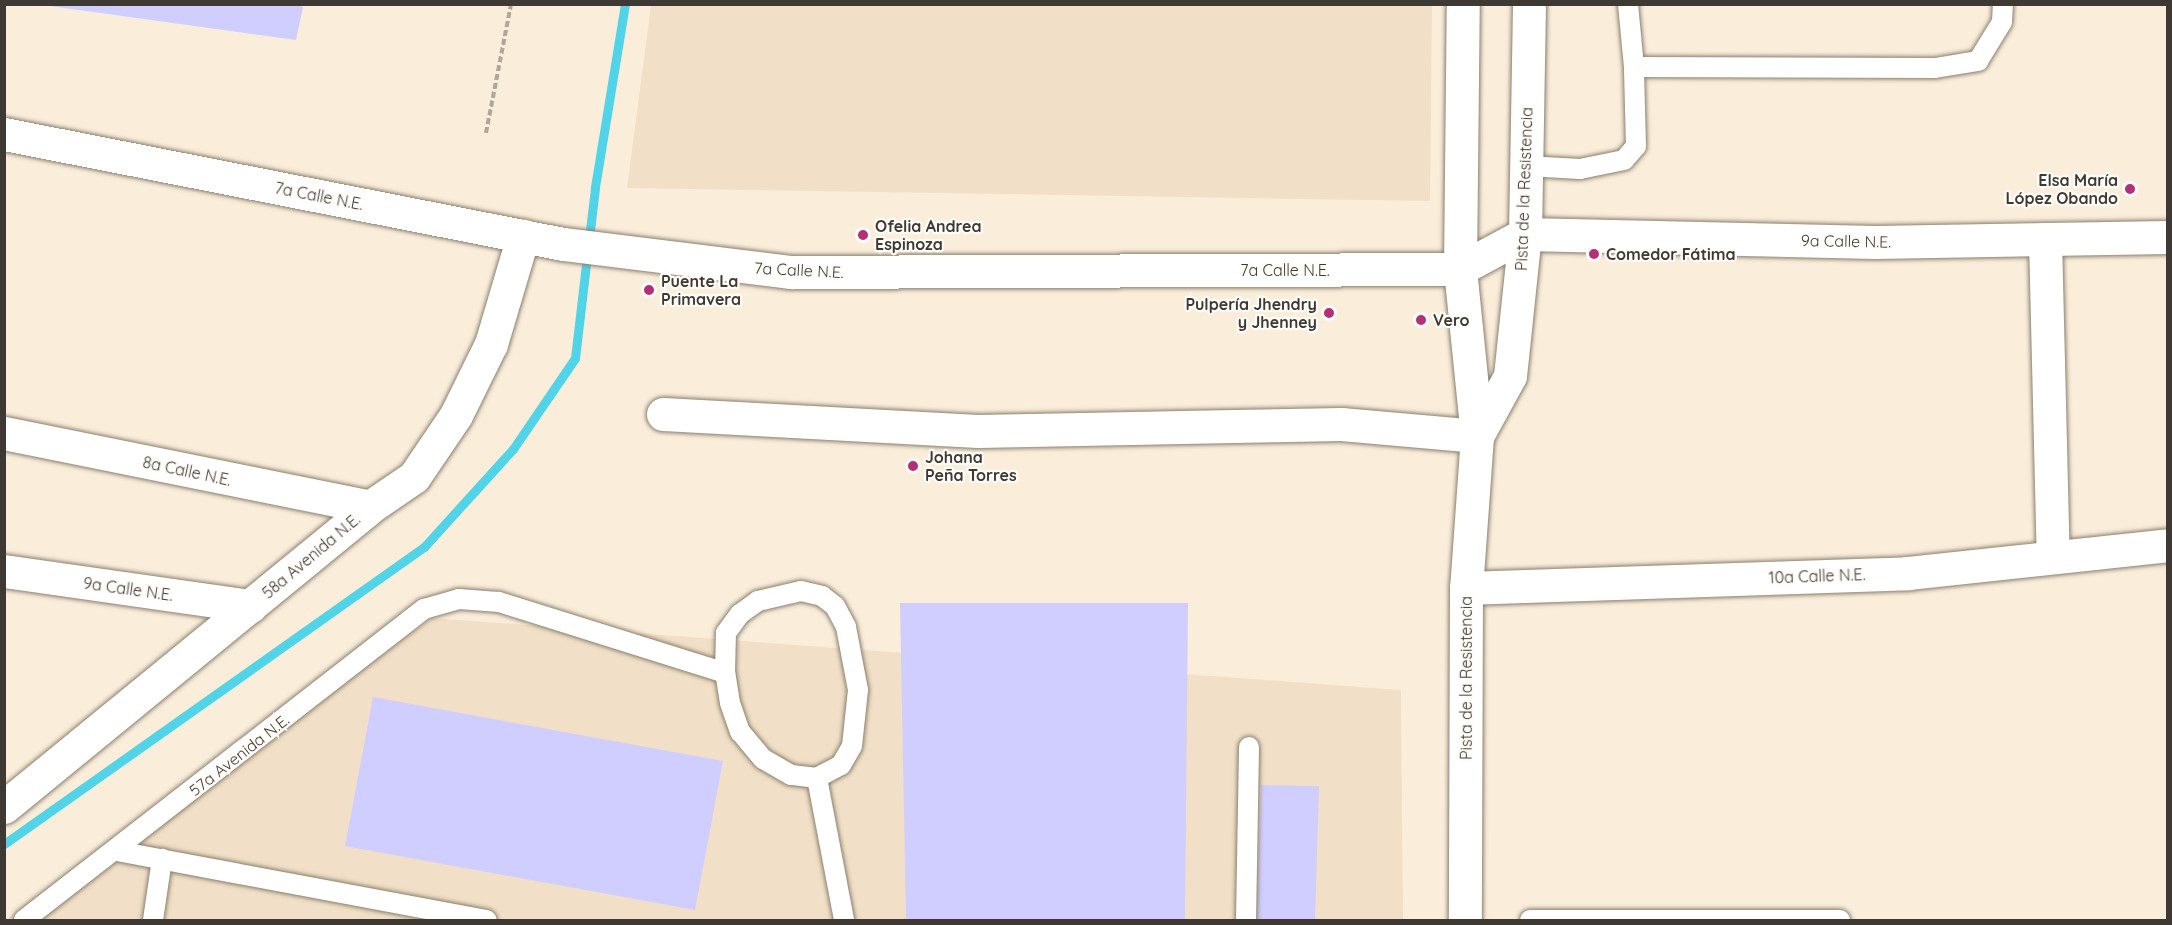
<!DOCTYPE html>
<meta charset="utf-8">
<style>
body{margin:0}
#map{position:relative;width:2172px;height:925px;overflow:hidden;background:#faeedb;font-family:Quicksand,sans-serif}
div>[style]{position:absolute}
.built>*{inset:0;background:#f1e0c7}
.stream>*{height:9px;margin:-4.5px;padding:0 4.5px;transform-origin:4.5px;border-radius:4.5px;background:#52d4e8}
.building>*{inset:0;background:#d0cdff}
.path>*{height:4px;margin-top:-2px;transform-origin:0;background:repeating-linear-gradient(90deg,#b0a799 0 6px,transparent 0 9px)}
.roads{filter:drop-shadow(0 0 2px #8a7f6e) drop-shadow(0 0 2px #8a7f6e)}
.service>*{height:20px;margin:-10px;padding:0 10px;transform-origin:10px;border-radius:10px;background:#fff}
.minor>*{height:33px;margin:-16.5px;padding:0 16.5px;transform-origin:16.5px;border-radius:16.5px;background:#fff}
.tertiary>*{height:33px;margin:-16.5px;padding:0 16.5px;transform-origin:16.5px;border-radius:16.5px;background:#fff}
.dots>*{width:16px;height:16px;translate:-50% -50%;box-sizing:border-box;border:3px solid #fffcf9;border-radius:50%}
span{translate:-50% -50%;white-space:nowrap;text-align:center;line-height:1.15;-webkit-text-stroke:4.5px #fffcf9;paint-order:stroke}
.poi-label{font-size:16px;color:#3e3932;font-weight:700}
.right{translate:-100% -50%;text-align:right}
.left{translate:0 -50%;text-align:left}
.street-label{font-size:16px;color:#3e3932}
.frame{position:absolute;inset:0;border:6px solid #3e3932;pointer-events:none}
</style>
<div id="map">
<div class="built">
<div style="clip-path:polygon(651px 5px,1432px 5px,1430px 201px,627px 188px)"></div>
<div style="clip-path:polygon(433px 618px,1401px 690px,1403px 920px,5px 920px)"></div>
</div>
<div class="stream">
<div style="left:4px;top:844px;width:514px;rotate:-35.27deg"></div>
<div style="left:424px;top:547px;width:132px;rotate:-47.8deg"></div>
<div style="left:513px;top:449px;width:110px;rotate:-55.7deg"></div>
<div style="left:575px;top:358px;width:172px;rotate:-83.3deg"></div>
<div style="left:595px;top:187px;width:185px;rotate:-80.7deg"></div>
</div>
<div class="building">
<div style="clip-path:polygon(297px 4px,303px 7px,296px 40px,50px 6px)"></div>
<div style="clip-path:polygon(900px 603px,1188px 603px,1185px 920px,906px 920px)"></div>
<div style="clip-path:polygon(373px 697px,723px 761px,695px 910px,345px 846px)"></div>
<div style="clip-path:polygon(1261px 785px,1319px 786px,1315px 920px,1257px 919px)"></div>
</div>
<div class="path">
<div style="left:486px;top:133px;width:131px;rotate:-79deg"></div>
</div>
<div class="roads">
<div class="service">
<div style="left:1628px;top:4px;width:63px;rotate:84.6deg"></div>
<div style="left:1634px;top:67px;width:301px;rotate:0.2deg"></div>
<div style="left:1935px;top:68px;width:44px;rotate:-9.2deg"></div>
<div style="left:1978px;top:61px;width:46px;rotate:-58.4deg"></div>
<div style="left:2002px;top:22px;width:18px;rotate:-87deg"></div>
<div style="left:1526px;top:166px;width:54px;rotate:3.2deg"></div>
<div style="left:1580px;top:169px;width:45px;rotate:-11.6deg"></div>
<div style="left:1624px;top:160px;width:18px;rotate:-49deg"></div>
<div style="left:1636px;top:146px;width:79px;rotate:-91.5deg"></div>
<div style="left:801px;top:591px;width:22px;rotate:13deg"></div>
<div style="left:822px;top:596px;width:16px;rotate:38deg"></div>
<div style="left:835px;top:606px;width:24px;rotate:62deg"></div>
<div style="left:846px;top:627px;width:64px;rotate:79.2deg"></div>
<div style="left:858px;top:690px;width:56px;rotate:96.1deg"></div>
<div style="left:852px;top:746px;width:22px;rotate:120deg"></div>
<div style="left:841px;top:765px;width:27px;rotate:152deg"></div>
<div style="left:817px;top:778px;width:26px;rotate:-173deg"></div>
<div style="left:791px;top:775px;width:32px;rotate:-150deg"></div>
<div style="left:763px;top:759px;width:35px;rotate:-130deg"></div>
<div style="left:740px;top:732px;width:31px;rotate:-109deg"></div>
<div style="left:730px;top:703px;width:30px;rotate:-99deg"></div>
<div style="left:725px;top:673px;width:40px;rotate:-88.6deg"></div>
<div style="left:726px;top:633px;width:24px;rotate:-54deg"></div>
<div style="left:740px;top:614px;width:22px;rotate:-36deg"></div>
<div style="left:758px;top:601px;width:44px;rotate:-13.1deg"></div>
<div style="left:817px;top:778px;width:145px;rotate:79.2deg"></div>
<div style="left:117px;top:851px;width:376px;rotate:10.6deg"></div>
<div style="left:24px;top:920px;width:507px;rotate:-37.87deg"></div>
<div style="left:424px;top:609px;width:36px;rotate:-16deg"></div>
<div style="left:459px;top:599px;width:40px;rotate:4.3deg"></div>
<div style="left:499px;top:602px;width:237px;rotate:17.4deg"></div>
<div style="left:153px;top:920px;width:62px;rotate:-81.6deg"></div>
<div style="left:1246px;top:920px;width:173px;rotate:-89deg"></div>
<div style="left:1530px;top:920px;width:310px"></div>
</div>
<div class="minor">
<div style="left:2045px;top:239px;width:318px;rotate:88.6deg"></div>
<div style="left:1460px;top:269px;width:168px;rotate:84.2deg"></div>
<div style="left:1477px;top:436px;width:152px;rotate:94.1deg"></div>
<div style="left:1466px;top:588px;width:332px;rotate:90.2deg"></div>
<div style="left:663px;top:414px;width:315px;rotate:3.1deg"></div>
<div style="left:978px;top:431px;width:363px;rotate:-1.1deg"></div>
<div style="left:1341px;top:424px;width:137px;rotate:5deg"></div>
<div style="left:4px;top:433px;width:373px;rotate:11.4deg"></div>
<div style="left:1477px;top:436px;width:68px;rotate:-61.2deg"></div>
<div style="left:1510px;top:376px;width:143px;rotate:-84deg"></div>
<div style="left:1525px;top:234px;width:350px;rotate:1.3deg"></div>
<div style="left:1875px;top:242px;width:293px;rotate:-1deg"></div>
<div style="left:4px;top:571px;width:249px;rotate:8.1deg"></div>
<div style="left:1466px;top:588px;width:442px;rotate:-1.9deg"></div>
<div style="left:1908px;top:573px;width:262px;rotate:-6.1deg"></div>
<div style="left:4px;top:807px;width:473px;rotate:-39.3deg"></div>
<div style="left:370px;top:507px;width:53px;rotate:-34.3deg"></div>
<div style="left:414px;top:477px;width:75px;rotate:-55.9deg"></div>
<div style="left:456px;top:415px;width:79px;rotate:-63.8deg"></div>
<div style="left:491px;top:344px;width:113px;rotate:-73.5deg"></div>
</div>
<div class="tertiary">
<div style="left:4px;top:134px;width:570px;rotate:11.13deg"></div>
<div style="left:563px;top:244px;width:230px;rotate:7deg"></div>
<div style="left:791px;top:272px;width:669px;rotate:-0.26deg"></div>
<div style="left:1460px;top:269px;width:74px;rotate:-28.3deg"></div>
<div style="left:1525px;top:234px;width:230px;rotate:-89deg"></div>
<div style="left:1460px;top:269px;width:265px;rotate:-89.4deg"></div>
</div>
</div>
<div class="dots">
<div style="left:2130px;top:189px;background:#b42f75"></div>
<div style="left:863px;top:235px;background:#b42f75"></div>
<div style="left:1594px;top:254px;background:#b42f75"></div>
<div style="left:649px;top:290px;background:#b42f75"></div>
<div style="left:1329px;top:313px;background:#b42f75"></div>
<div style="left:1421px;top:320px;background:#b42f75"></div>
<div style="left:913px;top:466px;background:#b42f75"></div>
</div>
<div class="poi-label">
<span class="right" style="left:2118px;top:189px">Elsa María<br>López Obando</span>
<span class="left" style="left:875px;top:235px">Ofelia Andrea<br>Espinoza</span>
<span class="left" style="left:1606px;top:254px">Comedor Fátima</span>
<span class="left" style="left:661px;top:290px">Puente La<br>Primavera</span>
<span class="right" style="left:1317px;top:313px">Pulpería Jhendry<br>y Jhenney</span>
<span class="left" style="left:1433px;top:320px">Vero</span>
<span class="left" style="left:925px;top:466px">Johana<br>Peña Torres</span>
</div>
<div class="street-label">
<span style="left:1524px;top:189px;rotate:-88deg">Pista de la Resistencia</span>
<span style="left:319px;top:196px;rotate:11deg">7a Calle N.E.</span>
<span style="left:1846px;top:241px;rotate:1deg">9a Calle N.E.</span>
<span style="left:799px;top:270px;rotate:3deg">7a Calle N.E.</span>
<span style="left:1285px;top:270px">7a Calle N.E.</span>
<span style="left:187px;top:471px;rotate:12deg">8a Calle N.E.</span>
<span style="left:311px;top:556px;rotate:-40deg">58a Avenida N.E.</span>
<span style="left:1817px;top:576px;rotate:-2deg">10a Calle N.E.</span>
<span style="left:128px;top:589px;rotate:8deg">9a Calle N.E.</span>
<span style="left:1466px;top:678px;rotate:-90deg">Pista de la Resistencia</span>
<span style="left:239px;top:755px;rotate:-38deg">57a Avenida N.E.</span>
</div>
<div class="frame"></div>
</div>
